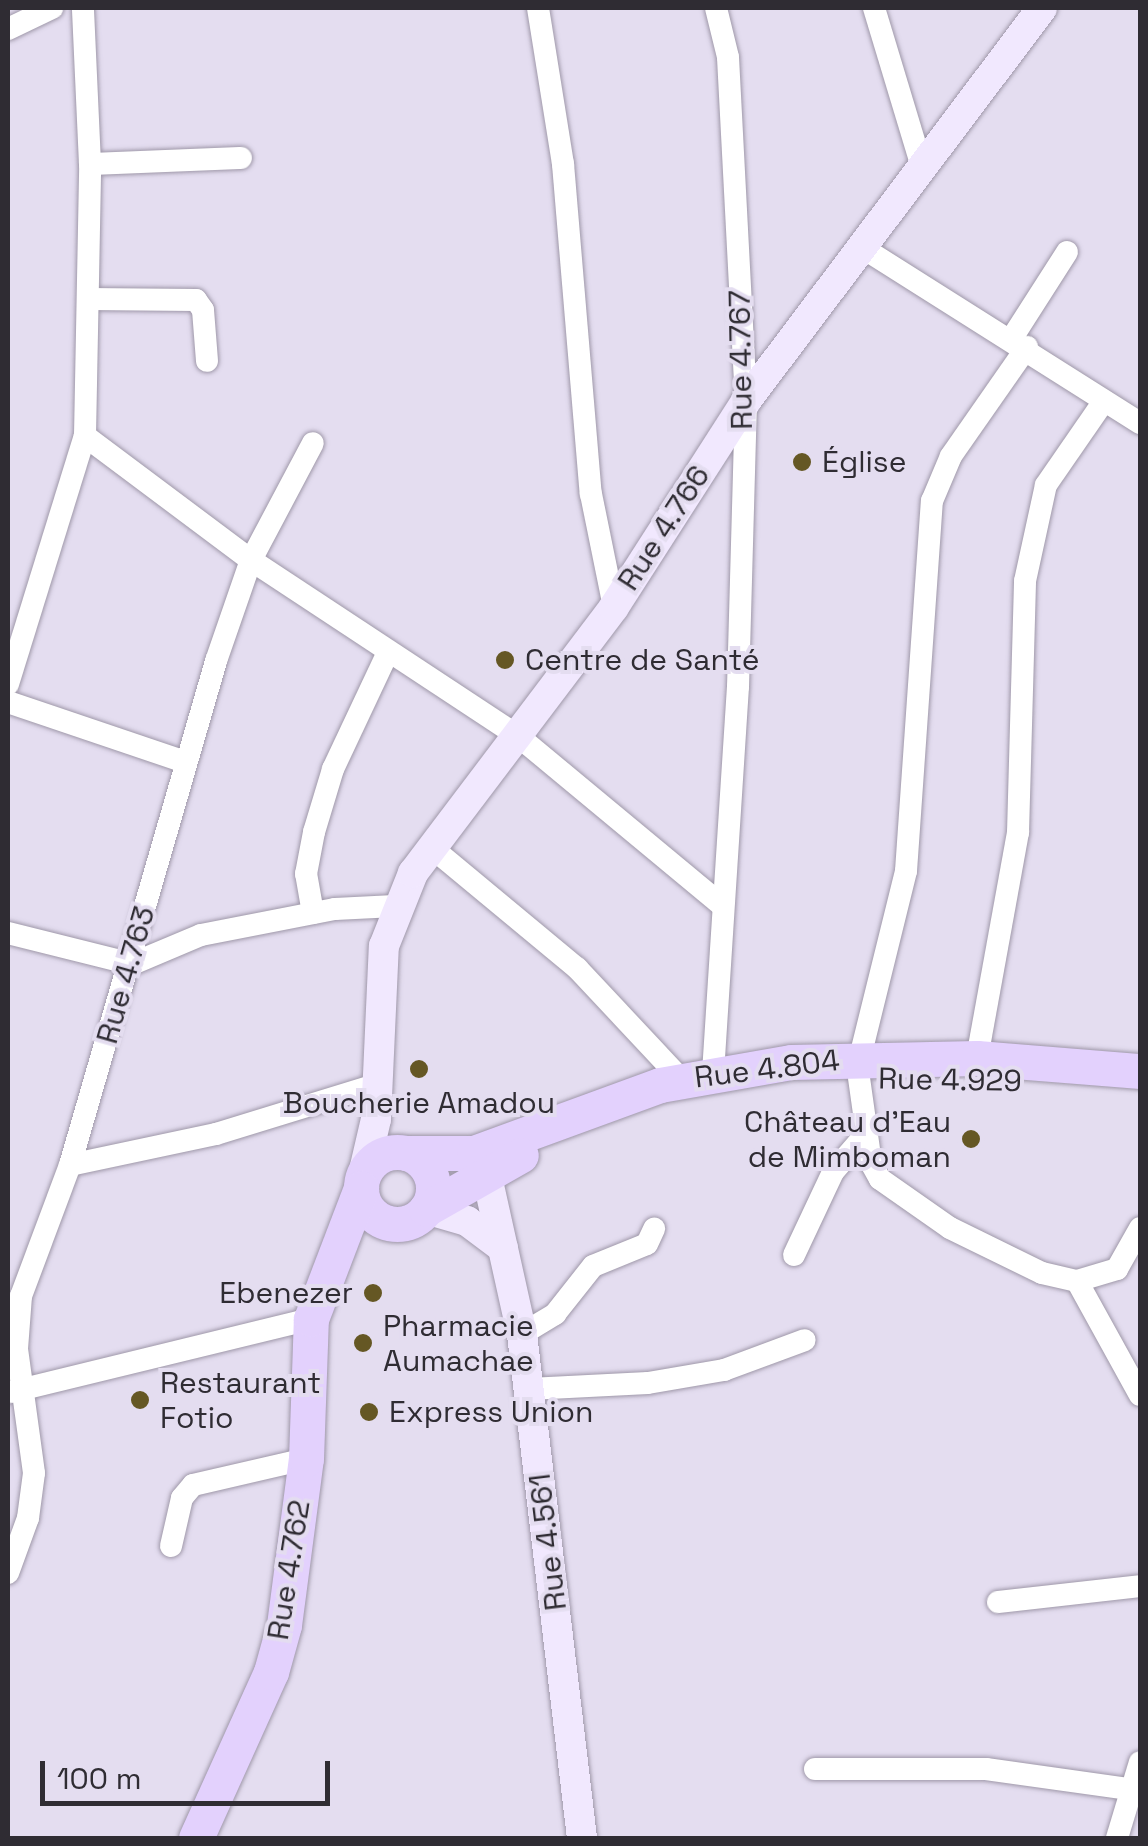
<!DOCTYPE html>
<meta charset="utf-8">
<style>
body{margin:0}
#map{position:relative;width:1148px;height:1846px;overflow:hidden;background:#e4ddf0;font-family:"Space Grotesk",sans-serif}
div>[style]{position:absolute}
.roads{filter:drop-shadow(0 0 2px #9f98a9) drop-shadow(0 0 2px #9f98a9)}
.street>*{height:22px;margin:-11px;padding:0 11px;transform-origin:11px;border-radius:11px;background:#fff}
.secondary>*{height:30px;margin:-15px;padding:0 15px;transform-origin:15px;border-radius:15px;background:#f1e8fe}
.primary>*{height:35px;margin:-17.5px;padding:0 17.5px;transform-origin:17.5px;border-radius:17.5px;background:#e3d1fd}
.primary>.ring{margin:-17.5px;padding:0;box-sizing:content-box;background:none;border:35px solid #e3d1fd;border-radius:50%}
.dots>*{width:28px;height:28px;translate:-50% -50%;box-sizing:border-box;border:5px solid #e4ddf0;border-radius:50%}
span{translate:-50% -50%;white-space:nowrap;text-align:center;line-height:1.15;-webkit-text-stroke:8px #e4ddf0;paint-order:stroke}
.street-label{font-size:30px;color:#2f2c33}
.poi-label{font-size:30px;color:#2f2c33}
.left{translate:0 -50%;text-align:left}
.right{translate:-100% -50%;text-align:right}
.frame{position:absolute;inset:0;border:10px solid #2f2c33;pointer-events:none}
.scale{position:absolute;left:40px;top:1761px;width:290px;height:45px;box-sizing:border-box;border:5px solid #2f2c33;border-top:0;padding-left:12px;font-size:30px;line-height:35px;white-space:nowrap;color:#2f2c33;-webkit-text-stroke:8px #e4ddf0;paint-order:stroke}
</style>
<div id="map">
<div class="roads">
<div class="street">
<div style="left:538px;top:8px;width:158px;rotate:80.9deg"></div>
<div style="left:563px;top:164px;width:331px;rotate:85.2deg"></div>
<div style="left:591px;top:494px;width:115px;rotate:78.5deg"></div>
<div style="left:874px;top:8px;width:163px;rotate:73.2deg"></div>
<div style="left:8px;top:29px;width:49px;rotate:-25.5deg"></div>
<div style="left:90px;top:164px;width:151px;rotate:-2.3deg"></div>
<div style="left:863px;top:248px;width:328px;rotate:32.3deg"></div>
<div style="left:88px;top:299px;width:108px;rotate:0.5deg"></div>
<div style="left:196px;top:300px;width:12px;rotate:55deg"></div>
<div style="left:203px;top:310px;width:51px;rotate:85.5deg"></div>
<div style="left:1012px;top:338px;width:102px;rotate:-57.4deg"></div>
<div style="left:85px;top:436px;width:207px;rotate:36.8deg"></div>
<div style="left:251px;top:560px;width:320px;rotate:33.4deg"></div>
<div style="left:518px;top:736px;width:263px;rotate:39.7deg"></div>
<div style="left:8px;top:684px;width:260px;rotate:-72.8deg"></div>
<div style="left:85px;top:436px;width:272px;rotate:-88.9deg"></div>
<div style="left:90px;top:164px;width:156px;rotate:-92.6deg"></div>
<div style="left:8px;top:702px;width:187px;rotate:18.7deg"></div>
<div style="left:431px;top:847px;width:190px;rotate:39.7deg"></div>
<div style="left:577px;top:968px;width:152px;rotate:46.9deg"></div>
<div style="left:313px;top:913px;width:40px;rotate:-100deg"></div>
<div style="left:306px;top:874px;width:43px;rotate:-79.2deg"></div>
<div style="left:314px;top:832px;width:66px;rotate:-73.2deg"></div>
<div style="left:333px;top:769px;width:129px;rotate:-64.8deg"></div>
<div style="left:8px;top:933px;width:128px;rotate:14deg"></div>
<div style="left:132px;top:964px;width:75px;rotate:-22.8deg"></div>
<div style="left:201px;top:935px;width:136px;rotate:-11deg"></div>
<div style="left:335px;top:909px;width:60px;rotate:-2.9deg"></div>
<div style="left:860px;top:1057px;width:192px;rotate:-76.1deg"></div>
<div style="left:906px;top:871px;width:371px;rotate:-86deg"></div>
<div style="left:932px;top:501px;width:49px;rotate:-67.1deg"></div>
<div style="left:951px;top:456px;width:133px;rotate:-55.1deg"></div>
<div style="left:977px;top:1058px;width:229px;rotate:-79.7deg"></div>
<div style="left:1018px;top:833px;width:252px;rotate:-88.4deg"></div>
<div style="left:1025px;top:581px;width:98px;rotate:-77.7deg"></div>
<div style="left:1046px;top:485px;width:102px;rotate:-55.4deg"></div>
<div style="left:713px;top:1073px;width:387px;rotate:-86.3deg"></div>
<div style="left:738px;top:687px;width:286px;rotate:-88.4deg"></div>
<div style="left:746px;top:401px;width:344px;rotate:-93deg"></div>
<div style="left:728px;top:57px;width:50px;rotate:-103.8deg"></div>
<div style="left:859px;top:1078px;width:86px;rotate:82deg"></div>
<div style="left:871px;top:1163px;width:18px;rotate:61deg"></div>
<div style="left:880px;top:1179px;width:85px;rotate:35deg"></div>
<div style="left:950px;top:1228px;width:102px;rotate:26.1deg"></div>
<div style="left:1042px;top:1273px;width:36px;rotate:13deg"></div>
<div style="left:1077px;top:1281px;width:130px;rotate:61.1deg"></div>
<div style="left:70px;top:1165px;width:149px;rotate:-12deg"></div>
<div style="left:216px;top:1134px;width:170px;rotate:-17.1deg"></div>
<div style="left:794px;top:1255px;width:92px;rotate:-64.8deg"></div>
<div style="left:833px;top:1172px;width:50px;rotate:-49deg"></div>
<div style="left:1077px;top:1281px;width:42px;rotate:-16.7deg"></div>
<div style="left:1117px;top:1269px;width:47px;rotate:-60.7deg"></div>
<div style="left:522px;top:1334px;width:39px;rotate:-31deg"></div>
<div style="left:555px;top:1314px;width:61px;rotate:-51.6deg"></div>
<div style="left:593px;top:1266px;width:58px;rotate:-22.2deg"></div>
<div style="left:647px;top:1244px;width:17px;rotate:-65deg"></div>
<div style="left:529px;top:1389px;width:119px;rotate:-2.9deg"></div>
<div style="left:648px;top:1383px;width:77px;rotate:-9.7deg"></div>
<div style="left:724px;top:1370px;width:86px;rotate:-20.3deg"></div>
<div style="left:11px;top:1392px;width:309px;rotate:-13.7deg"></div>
<div style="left:171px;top:1546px;width:49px;rotate:-77.1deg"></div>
<div style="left:182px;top:1498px;width:17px;rotate:-50deg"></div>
<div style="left:193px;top:1485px;width:116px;rotate:-13deg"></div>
<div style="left:8px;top:1573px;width:59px;rotate:-70deg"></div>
<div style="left:28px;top:1518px;width:45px;rotate:-82.4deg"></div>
<div style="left:34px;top:1473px;width:125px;rotate:-97.8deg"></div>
<div style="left:17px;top:1349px;width:53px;rotate:-85.7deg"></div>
<div style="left:21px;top:1296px;width:140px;rotate:-69.5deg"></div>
<div style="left:70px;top:1165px;width:525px;rotate:-73.84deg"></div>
<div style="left:216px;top:661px;width:107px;rotate:-70.9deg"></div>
<div style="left:251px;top:560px;width:132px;rotate:-62.1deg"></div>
<div style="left:998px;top:1602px;width:143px;rotate:-6.4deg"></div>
<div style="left:815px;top:1769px;width:171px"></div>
<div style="left:986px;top:1769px;width:143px;rotate:8deg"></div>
<div style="left:1117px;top:1838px;width:79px;rotate:-73.2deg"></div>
</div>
<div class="secondary">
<div style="left:486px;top:1172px;width:166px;rotate:77.5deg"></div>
<div style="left:522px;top:1334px;width:508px;rotate:83.21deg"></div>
<div style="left:363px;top:1175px;width:57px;rotate:-76.9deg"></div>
<div style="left:376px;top:1119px;width:173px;rotate:-87.4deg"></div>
<div style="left:384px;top:946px;width:79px;rotate:-68.3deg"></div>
<div style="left:413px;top:873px;width:333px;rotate:-52.9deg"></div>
<div style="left:614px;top:607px;width:245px;rotate:-57.3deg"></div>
<div style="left:746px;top:401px;width:492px;rotate:-53deg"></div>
<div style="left:426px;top:1209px;width:43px;rotate:16.3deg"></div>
<div style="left:467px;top:1221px;width:45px;rotate:36.9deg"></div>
</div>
<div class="primary">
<div class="ring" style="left:361px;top:1152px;width:37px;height:37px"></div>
<div style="left:406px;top:1153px;width:68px"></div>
<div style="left:474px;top:1153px;width:198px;rotate:-20.1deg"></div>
<div style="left:660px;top:1085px;width:133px;rotate:-10deg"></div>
<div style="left:791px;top:1062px;width:186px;rotate:-1.2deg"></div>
<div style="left:977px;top:1058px;width:164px;rotate:4.6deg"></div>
<div style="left:426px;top:1209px;width:109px;rotate:-29.6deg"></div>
<div style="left:196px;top:1838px;width:182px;rotate:-65.7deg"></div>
<div style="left:271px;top:1672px;width:49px;rotate:-74.5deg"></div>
<div style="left:284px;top:1625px;width:167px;rotate:-82.5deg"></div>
<div style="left:306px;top:1459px;width:140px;rotate:-88deg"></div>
<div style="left:311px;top:1319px;width:140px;rotate:-69.1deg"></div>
</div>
</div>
<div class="dots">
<div style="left:802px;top:462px;background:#655724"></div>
<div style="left:505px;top:660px;background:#655724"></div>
<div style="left:419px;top:1069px;background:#655724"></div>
<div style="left:971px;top:1139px;background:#655724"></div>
<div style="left:373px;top:1293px;background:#655724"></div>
<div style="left:363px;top:1343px;background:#655724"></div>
<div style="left:140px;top:1400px;background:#655724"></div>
<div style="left:369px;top:1412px;background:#655724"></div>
</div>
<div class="street-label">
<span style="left:741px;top:360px;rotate:-91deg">Rue 4.767</span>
<span style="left:664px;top:528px;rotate:-57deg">Rue 4.766</span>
<span style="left:126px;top:975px;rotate:-74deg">Rue 4.763</span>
<span style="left:767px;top:1069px;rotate:-7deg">Rue 4.804</span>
<span style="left:950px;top:1080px;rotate:1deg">Rue 4.929</span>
<span style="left:548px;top:1542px;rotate:-97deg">Rue 4.561</span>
<span style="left:289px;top:1570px;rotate:-81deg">Rue 4.762</span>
</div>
<div class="poi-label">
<span class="left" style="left:822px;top:462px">Église</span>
<span class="left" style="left:525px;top:660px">Centre de Santé</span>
<span style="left:419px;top:1103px">Boucherie Amadou</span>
<span class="right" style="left:951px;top:1139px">Château d'Eau<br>de Mimboman</span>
<span class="right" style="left:353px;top:1293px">Ebenezer</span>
<span class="left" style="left:383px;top:1343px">Pharmacie<br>Aumachae</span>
<span class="left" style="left:160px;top:1400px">Restaurant<br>Fotio</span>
<span class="left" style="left:389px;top:1412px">Express Union</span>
</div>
<div class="frame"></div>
<div class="scale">100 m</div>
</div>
